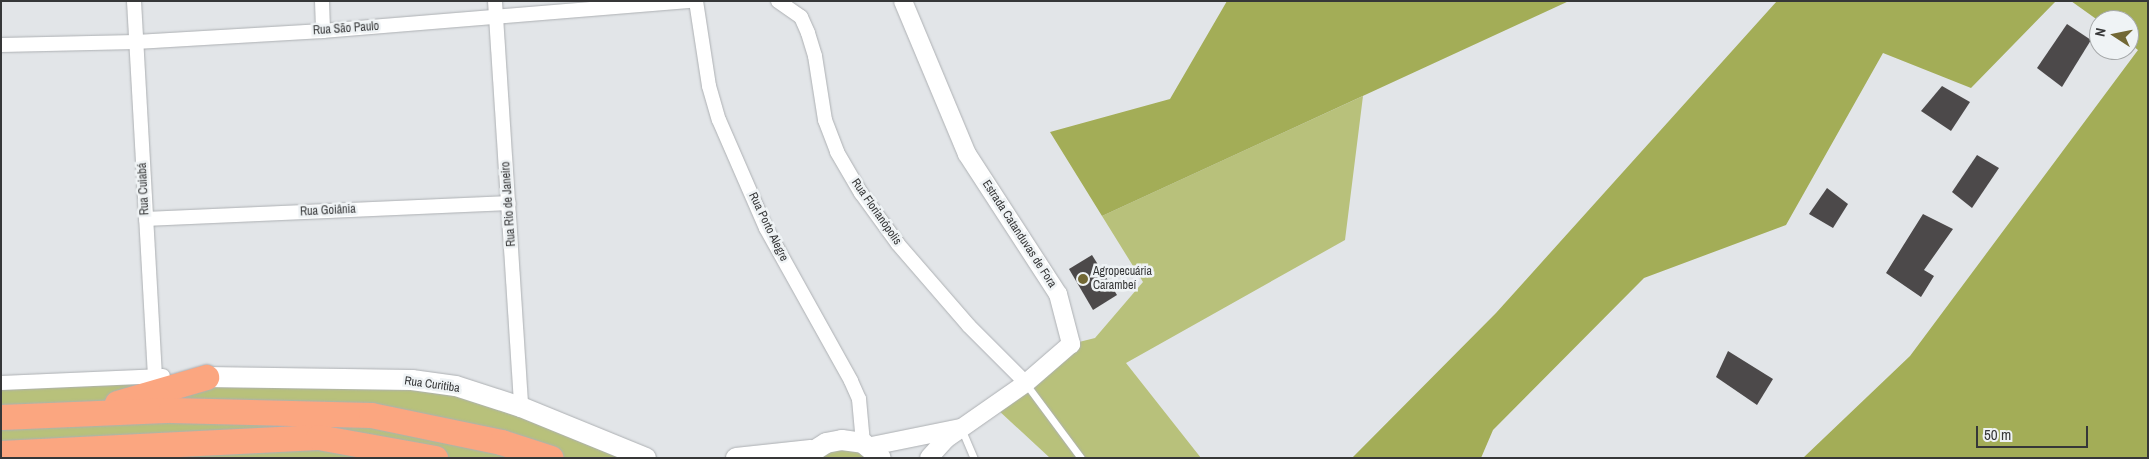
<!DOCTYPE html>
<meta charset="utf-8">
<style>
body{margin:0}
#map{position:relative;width:2149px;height:459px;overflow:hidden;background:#e2e5e8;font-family:"Archivo Narrow",sans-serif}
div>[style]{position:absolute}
.green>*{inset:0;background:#b8c17b}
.forest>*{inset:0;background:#a3ad57}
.building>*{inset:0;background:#4c494a}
.roads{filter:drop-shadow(0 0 1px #adb0b3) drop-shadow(0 0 1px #adb0b3)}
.service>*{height:7px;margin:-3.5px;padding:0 3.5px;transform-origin:3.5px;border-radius:3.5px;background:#fff}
.minor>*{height:14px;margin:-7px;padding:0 7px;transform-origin:7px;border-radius:7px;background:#fff}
.tertiary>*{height:18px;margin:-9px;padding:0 9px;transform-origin:9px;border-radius:9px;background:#fff}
.secondary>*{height:20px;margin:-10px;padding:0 10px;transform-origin:10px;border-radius:10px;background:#fff}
.motorway>*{height:25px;margin:-12.5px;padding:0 12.5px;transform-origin:12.5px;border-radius:12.5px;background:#fba680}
.dots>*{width:14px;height:14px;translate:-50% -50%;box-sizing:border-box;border:2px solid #eff3f5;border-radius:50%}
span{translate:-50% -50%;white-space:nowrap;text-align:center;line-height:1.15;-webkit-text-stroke:5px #eff3f5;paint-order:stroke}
.street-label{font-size:12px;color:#363738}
.poi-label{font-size:12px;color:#363738}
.left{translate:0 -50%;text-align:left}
.frame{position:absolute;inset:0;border:2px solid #363738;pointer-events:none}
.north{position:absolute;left:2089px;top:10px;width:50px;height:50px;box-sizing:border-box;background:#eff3f5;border:1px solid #a5a8a9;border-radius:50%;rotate:281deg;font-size:14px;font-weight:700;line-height:20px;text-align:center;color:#363738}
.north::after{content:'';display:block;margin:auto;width:18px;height:22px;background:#726835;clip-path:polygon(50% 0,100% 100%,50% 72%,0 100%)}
.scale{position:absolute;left:1976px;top:426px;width:112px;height:22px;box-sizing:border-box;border:2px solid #363738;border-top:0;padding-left:6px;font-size:15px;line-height:18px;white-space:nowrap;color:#363738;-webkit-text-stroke:4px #eff3f5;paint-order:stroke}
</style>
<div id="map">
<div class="green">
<div style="clip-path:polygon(1363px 96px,1345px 240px,1126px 363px,1201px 458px,1050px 458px,997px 409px,1071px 344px,1095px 338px,1143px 282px,1102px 216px)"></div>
<div style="clip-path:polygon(412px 380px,646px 458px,1px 458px,1px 383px)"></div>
<div style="clip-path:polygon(830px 443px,878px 458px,806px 458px)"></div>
</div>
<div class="forest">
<div style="clip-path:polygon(1227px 1px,1569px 1px,1102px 216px,1050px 132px,1170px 99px)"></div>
<div style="clip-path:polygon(1777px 1px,2056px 1px,1971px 88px,1883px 53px,1786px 225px,1644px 278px,1493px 430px,1481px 458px,1352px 458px,1496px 313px)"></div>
<div style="clip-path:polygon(2071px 1px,2148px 1px,2148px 458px,1803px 458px,1910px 356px,2138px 50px,2129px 43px,2129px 20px,2099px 21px)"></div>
</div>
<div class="building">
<div style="clip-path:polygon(2067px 24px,2091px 40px,2062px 87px,2037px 68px)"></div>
<div style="clip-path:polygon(1942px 86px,1970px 102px,1951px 131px,1921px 111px)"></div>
<div style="clip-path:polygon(1977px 155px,1999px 168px,1972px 208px,1952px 192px)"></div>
<div style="clip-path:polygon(1827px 188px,1848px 204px,1833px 228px,1809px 214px)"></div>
<div style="clip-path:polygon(1923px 214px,1953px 229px,1924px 270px,1934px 276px,1921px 297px,1886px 273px)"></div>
<div style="clip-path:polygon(1092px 255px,1117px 295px,1093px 310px,1069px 269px)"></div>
<div style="clip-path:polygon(1728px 351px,1773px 379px,1757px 405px,1716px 377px)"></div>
</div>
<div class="roads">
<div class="service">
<div style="left:1026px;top:384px;width:92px;rotate:53.4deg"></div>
<div style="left:961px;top:428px;width:33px;rotate:67deg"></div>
</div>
<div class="minor">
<div style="left:134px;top:1px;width:376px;rotate:86.8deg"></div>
<div style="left:322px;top:1px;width:30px;rotate:88deg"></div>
<div style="left:495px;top:1px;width:407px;rotate:86.3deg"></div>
<div style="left:696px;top:1px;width:86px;rotate:81.3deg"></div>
<div style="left:709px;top:86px;width:35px;rotate:74deg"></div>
<div style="left:719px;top:120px;width:118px;rotate:66.5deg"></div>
<div style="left:766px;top:228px;width:175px;rotate:60.9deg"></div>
<div style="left:851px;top:381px;width:20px;rotate:66deg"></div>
<div style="left:859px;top:399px;width:44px;rotate:84.8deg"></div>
<div style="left:778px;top:1px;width:28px;rotate:35deg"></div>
<div style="left:801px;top:17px;width:17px;rotate:66deg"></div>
<div style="left:808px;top:33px;width:24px;rotate:73deg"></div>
<div style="left:815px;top:56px;width:65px;rotate:81.1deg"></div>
<div style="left:825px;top:120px;width:34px;rotate:69deg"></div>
<div style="left:837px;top:152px;width:48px;rotate:59.7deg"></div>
<div style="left:861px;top:193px;width:63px;rotate:54deg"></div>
<div style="left:898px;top:244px;width:108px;rotate:49.1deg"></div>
<div style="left:969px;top:326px;width:81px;rotate:45deg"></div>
<div style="left:1px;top:45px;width:135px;rotate:-1.3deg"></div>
<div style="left:136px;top:42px;width:187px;rotate:-3.4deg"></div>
<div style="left:323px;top:31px;width:369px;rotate:-4.7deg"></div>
<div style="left:146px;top:219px;width:363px;rotate:-2.5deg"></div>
<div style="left:1px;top:383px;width:162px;rotate:-2.5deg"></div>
</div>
<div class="tertiary">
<div style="left:903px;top:1px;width:166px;rotate:67.3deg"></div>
<div style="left:967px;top:154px;width:167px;rotate:57deg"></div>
<div style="left:1058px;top:294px;width:52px;rotate:75.4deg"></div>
<div style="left:1071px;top:344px;width:60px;rotate:139.1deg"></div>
<div style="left:1026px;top:383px;width:98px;rotate:145deg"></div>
<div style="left:946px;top:439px;width:25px;rotate:132deg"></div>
<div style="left:867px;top:447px;width:95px;rotate:-11.5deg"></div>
</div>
<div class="secondary">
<div style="left:206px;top:377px;width:206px;rotate:0.8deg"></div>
<div style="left:412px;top:380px;width:44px;rotate:7.8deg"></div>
<div style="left:456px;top:386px;width:68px;rotate:17.9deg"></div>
<div style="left:521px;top:407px;width:135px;rotate:22.2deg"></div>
<div style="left:736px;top:458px;width:75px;rotate:-6.1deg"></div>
<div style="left:803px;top:458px;width:27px;rotate:-33deg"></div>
<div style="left:826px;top:443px;width:16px;rotate:-11deg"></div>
<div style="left:842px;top:440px;width:21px;rotate:8deg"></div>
<div style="left:863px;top:443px;width:23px;rotate:40deg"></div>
</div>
<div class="motorway">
<div style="left:117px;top:403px;width:93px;rotate:-16.3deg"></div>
<div style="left:1px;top:417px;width:170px;rotate:-2.4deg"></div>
<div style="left:171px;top:410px;width:200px;rotate:1.4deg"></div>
<div style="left:371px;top:415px;width:133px;rotate:11.7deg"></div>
<div style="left:501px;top:442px;width:52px;rotate:17.7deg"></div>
<div style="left:1px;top:453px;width:317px;rotate:-2.9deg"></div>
<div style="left:318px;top:437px;width:119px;rotate:10.2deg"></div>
</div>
</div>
<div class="dots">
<div style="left:1083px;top:279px;background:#726835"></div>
</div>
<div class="street-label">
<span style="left:346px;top:29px;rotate:-4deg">Rua São Paulo</span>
<span style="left:144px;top:189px;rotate:-93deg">Rua Cuiabá</span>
<span style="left:509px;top:204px;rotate:-94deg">Rua Rio de Janeiro</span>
<span style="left:328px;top:211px;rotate:-3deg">Rua Goiânia</span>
<span style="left:876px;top:212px;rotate:55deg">Rua Florianópolis</span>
<span style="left:768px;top:227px;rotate:64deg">Rua Porto Alegre</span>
<span style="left:1019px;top:234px;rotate:57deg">Estrada Catanduvas de Fora</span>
<span style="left:432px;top:385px;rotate:8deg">Rua Curitiba</span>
</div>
<div class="poi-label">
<span class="left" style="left:1093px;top:279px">Agropecuária<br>Carambeí</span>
</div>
<div class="frame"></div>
<div class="north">N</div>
<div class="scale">50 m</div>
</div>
